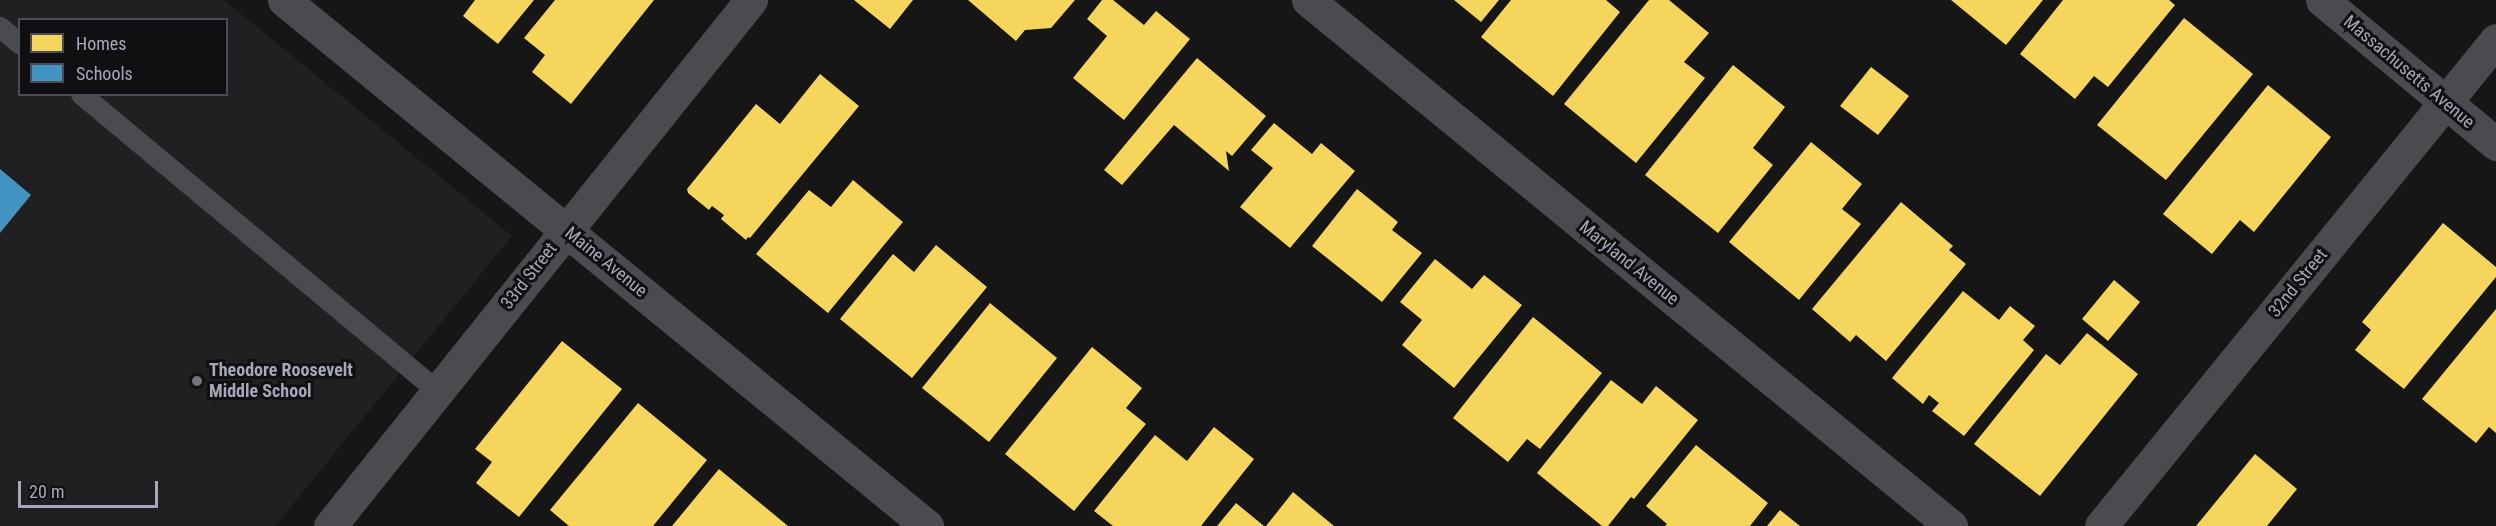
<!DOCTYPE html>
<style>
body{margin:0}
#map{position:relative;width:2496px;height:526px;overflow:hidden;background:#161616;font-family:"Roboto Condensed",sans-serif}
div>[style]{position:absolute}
.built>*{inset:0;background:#202022}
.homes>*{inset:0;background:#f6d55c}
.schools>*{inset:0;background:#4393c3}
.lane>*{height:21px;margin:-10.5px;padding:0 10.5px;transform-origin:10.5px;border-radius:10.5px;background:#4a4a4f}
.street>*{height:33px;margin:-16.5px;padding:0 16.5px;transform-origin:16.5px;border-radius:16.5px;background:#4a4a4f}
.dots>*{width:16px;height:16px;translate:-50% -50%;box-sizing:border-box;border:3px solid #101012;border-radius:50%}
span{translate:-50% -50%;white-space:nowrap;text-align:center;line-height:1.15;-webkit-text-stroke:6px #101012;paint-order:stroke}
.street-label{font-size:18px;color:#a6a8b7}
.poi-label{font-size:18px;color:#a6a8b7;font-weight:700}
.left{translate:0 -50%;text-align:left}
.legend{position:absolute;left:18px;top:18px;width:210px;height:78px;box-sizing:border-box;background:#101012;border:2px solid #4c4d54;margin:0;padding:8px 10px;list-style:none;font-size:18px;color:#a6a8b7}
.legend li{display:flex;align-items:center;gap:12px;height:30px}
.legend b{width:30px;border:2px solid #4c4d54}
.scale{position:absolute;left:18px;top:481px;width:140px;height:27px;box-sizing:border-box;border:3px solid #a6a8b7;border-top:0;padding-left:8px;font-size:18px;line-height:21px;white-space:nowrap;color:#a6a8b7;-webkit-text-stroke:4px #101012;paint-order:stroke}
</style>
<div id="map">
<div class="built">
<div style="clip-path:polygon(evenodd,0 0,224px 0,512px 236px,275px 526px,0 526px,0 0,20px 20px,226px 20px,226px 94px,20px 94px,20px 20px)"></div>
</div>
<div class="homes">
<div style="clip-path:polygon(475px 0,534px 0,498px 44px,463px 16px)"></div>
<div style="clip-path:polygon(555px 0,654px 0,571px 104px,532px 72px,545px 55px,524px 38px)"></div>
<div style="clip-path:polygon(854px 0,913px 0,890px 29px)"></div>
<div style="clip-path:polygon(968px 0,1075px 0,1051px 28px,1025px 30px,1016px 41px)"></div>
<div style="clip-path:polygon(1102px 0,1113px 0,1144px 25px,1156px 11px,1190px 39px,1124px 120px,1073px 78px,1107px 36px,1087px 19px)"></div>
<div style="clip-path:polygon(1454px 0,1499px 0,1481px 22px)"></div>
<div style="clip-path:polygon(1511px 0,1606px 0,1620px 12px,1553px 96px,1481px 37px)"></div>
<div style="clip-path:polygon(1649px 0,1669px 0,1709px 33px,1684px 62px,1705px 78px,1636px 163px,1564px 104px)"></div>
<div style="clip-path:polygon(1951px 0,2043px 0,2006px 45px)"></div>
<div style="clip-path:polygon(2063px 0,2169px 0,2175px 5px,2108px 87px,2094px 76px,2075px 99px,2020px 54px)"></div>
<div style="clip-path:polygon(2184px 18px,2253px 74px,2166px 180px,2097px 125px)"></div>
<div style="clip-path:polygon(1197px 58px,1266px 116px,1232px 156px,1226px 151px,1229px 171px,1174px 125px,1122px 185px,1104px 170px)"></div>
<div style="clip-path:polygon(1733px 65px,1785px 107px,1753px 148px,1773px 165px,1718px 233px,1645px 175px)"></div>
<div style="clip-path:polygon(1871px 67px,1909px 96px,1878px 135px,1840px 106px)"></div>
<div style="clip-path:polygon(820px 74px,859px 106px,750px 238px,748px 237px,746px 240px,721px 219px,724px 215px,712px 206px,709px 210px,688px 193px,687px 189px,756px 104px,780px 124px)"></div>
<div style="clip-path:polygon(2268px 85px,2331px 137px,2254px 232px,2240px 220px,2212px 254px,2163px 214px)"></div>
<div style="clip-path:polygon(1274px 123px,1312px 154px,1321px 143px,1355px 171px,1290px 248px,1240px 207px,1273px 168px,1251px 150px)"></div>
<div style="clip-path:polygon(1811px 142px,1862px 184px,1842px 209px,1861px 224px,1799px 300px,1729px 242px)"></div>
<div style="clip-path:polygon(853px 180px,903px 222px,828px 313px,756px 254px,809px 190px,831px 207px)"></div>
<div style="clip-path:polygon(1357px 189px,1398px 222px,1392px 230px,1422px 253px,1382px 302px,1312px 246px)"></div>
<div style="clip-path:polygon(1901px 202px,1953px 246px,1949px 250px,1966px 264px,1886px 361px,1856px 335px,1850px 342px,1812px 309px)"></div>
<div style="clip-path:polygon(2443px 223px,2496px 267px,2496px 277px,2404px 389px,2355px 350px,2371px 330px,2362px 322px)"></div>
<div style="clip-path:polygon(936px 245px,987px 287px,912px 378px,840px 319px,893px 254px,914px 272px)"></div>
<div style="clip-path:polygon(1435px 259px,1472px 289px,1484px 275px,1522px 305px,1454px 388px,1402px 345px,1422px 320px,1400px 302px)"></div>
<div style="clip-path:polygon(2114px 280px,2140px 302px,2108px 341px,2082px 319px)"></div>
<div style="clip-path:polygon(1963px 291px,1999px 320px,2010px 306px,2035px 326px,2023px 340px,2034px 350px,1964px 436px,1932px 411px,1939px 403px,1929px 395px,1923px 404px,1892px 378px)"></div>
<div style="clip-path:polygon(990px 303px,1057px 358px,989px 442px,922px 388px)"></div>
<div style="clip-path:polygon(2496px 309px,2496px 433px,2489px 427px,2476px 443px,2422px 399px)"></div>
<div style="clip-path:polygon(1533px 317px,1602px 373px,1540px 449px,1527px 439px,1508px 462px,1453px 418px)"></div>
<div style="clip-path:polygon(2087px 333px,2138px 374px,2040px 496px,1974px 444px,2046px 354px,2060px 365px)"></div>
<div style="clip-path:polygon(562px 341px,622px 389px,519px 517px,476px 483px,492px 462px,475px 449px)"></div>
<div style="clip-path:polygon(1092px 347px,1142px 388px,1126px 408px,1146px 424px,1074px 511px,1005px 454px)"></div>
<div style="clip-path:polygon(1611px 380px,1642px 404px,1656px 386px,1698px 420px,1634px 499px,1631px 497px,1608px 526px,1602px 526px,1537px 473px)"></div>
<div style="clip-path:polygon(638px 403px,707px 460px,653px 526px,569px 526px,550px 510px)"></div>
<div style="clip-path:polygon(1214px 427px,1254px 459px,1201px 526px,1113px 526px,1094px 511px,1155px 435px,1187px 461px)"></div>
<div style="clip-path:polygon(1696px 445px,1768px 503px,1750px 526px,1665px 526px,1667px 524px,1646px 506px)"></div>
<div style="clip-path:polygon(2255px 454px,2297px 489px,2267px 526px,2196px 526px)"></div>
<div style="clip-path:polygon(719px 469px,788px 526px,672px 526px)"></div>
<div style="clip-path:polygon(1293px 492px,1334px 526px,1266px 526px)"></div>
<div style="clip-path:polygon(1236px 503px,1264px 526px,1217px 526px)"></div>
<div style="clip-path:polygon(1780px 510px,1800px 526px,1767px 526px)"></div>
</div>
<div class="schools">
<div style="clip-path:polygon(0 169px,31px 195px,0 233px)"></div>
</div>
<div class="lane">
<div style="left:0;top:27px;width:26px;rotate:40deg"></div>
<div style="left:81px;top:94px;width:464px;rotate:39.8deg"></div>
</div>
<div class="street">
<div style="left:284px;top:0;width:831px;rotate:39.28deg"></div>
<div style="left:1308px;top:0;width:831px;rotate:39.28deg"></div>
<div style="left:2322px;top:0;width:226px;rotate:39.6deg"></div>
<div style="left:330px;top:526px;width:674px;rotate:-51.33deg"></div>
<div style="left:2101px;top:526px;width:626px;rotate:-50.9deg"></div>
</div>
<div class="dots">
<div style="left:197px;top:381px;background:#74757f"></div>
</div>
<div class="street-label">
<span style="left:2409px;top:72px;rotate:40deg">Massachusetts Avenue</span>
<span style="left:606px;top:262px;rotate:39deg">Maine Avenue</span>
<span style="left:1629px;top:263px;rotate:39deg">Maryland Avenue</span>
<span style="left:529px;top:276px;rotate:-52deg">33rd Street</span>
<span style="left:2298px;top:283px;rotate:-51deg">32nd Street</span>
</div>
<div class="poi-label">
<span class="left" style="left:209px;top:381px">Theodore Roosevelt<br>Middle School</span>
</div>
<ul class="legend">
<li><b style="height:16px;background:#f6d55c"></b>Homes</li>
<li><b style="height:16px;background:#4393c3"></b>Schools</li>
</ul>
<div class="scale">20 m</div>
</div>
